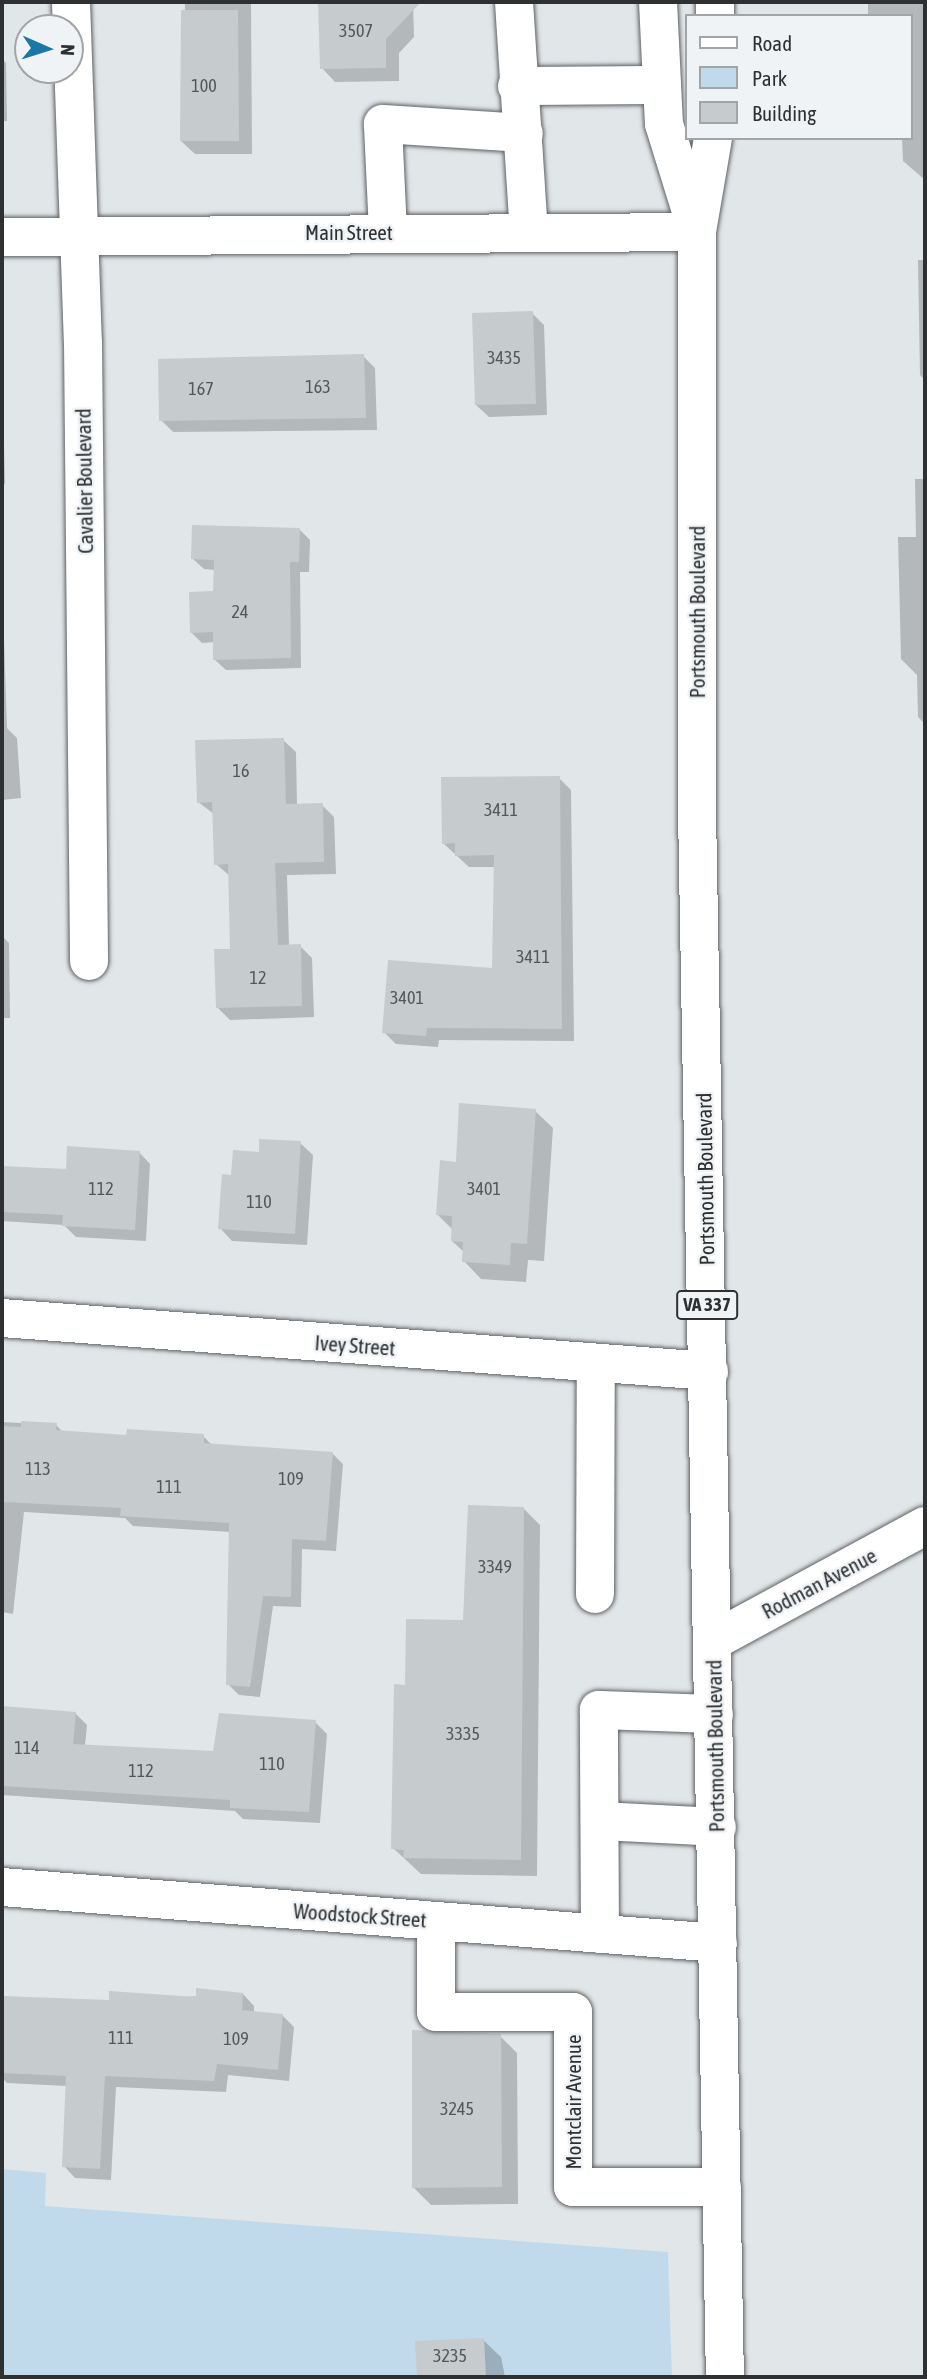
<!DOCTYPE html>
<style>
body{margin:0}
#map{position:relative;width:927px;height:2379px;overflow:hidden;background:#e1e6e9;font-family:"Asap Condensed",sans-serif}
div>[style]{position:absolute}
.green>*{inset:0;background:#c1daeb}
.shadow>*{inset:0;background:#0003}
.building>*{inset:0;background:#c6cbcd}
.roads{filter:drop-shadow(0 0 2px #5f6265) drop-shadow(0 0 2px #5f6265)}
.minor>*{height:38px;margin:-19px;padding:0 19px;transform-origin:19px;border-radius:19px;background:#fff}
.major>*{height:38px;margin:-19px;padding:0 19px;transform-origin:19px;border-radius:19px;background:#fff}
span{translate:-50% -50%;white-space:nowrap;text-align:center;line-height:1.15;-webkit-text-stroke:5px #eff3f6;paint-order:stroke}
.number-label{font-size:18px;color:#545758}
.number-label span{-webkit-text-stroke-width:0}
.shield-label span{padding:2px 5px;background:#eff3f6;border:2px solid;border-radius:5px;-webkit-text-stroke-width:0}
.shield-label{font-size:19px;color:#2e3031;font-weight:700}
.street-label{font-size:21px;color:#2e3031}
.frame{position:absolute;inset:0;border:4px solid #2e3031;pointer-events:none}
.legend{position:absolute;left:685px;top:14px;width:228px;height:126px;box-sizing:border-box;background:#eff3f6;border:2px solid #a2a5a7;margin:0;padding:9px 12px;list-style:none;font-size:21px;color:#2e3031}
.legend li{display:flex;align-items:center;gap:14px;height:35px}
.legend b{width:35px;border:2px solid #a2a5a7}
.north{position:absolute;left:14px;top:14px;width:70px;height:70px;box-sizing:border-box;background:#eff3f6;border:2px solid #a2a5a7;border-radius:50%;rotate:93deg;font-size:19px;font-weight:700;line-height:28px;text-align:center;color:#2e3031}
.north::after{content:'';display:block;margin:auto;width:24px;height:32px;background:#1b77a5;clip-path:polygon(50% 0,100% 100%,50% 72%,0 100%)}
</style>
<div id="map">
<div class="green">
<div style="clip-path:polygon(2px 2169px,46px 2173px,45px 2206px,668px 2252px,672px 2377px,2px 2377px)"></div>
</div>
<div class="shadow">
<div style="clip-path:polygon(185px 2px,251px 2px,252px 154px,195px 154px,181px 141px)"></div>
<div style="clip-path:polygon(320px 2px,413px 2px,414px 37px,399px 53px,399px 81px,335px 82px,322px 68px)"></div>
<div style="clip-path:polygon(868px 2px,925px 2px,925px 180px,903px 161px,902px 138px,911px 138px,911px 16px,868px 16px)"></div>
<div style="clip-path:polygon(2px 59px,6px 63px,7px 121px,2px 121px)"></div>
<div style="clip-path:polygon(918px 260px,925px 260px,925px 380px,920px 375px)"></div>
<div style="clip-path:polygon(532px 313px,544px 325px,547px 415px,489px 417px,476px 405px)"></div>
<div style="clip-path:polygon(363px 356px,375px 368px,377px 430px,173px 432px,161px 420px)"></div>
<div style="clip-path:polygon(2px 363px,5px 484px,2px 484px)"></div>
<div style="clip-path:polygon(915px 479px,925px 479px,925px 724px,918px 717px,917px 675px,901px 659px,898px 537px,916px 537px)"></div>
<div style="clip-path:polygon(300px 530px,310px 540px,309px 572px,300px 572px,301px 668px,226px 670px,215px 660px,215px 642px,202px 643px,191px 632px,215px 593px,215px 570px,204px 569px,193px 559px)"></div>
<div style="clip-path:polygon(2px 578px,7px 728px,17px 738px,21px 798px,2px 800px)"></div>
<div style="clip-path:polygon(283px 740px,296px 752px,297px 805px,322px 805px,334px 817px,336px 874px,287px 875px,289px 946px,300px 946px,312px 958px,314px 1017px,230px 1020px,217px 1007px,231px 950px,230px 876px,216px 864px,214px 814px,198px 802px)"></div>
<div style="clip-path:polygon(559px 778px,571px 790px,574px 1041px,439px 1040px,438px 1047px,396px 1044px,384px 1032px,494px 970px,496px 867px,469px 867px,443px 843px)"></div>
<div style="clip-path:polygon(2px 936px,9px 943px,10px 1018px,2px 1018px)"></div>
<div style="clip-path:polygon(535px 1111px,553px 1128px,544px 1261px,528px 1260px,526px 1282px,481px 1279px,464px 1261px,464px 1252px,452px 1241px,453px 1230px,438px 1215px,457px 1164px)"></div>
<div style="clip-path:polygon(300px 1143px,313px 1155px,307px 1245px,232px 1241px,220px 1228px,233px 1176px,260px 1154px)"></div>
<div style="clip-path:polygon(139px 1152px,150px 1164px,146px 1241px,76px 1237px,64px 1225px,2px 1221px,2px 1167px,68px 1171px)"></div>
<div style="clip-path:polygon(2px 1422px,56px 1425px,63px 1432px,128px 1437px,203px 1436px,212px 1445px,332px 1453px,343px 1464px,336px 1551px,302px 1549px,301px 1607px,273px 1606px,260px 1697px,239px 1695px,228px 1684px,231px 1532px,133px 1526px,125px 1518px,24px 1512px,13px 1614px,2px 1612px)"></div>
<div style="clip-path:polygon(524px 1509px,540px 1525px,537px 1876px,421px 1874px,393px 1848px,407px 1687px,465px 1622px)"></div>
<div style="clip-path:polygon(2px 1707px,75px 1713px,87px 1725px,85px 1746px,215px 1753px,315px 1722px,327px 1734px,320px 1823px,243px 1819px,235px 1811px,2px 1795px)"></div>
<div style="clip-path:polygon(243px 1994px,254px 2006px,254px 2013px,282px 2015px,294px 2027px,289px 2081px,228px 2075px,226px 2092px,116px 2087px,111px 2180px,75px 2178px,64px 2166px,67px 2086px,7px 2083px,2px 2078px,2px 1998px,87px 2002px)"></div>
<div style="clip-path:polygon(500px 2036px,517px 2053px,518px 2204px,431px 2205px,413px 2187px)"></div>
<div style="clip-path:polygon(483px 2340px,501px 2357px,505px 2377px,419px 2377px,417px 2343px)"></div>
</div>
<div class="building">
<div style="clip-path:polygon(318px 2px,421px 2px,386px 39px,386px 68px,320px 69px)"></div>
<div style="clip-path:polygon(181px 10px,238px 10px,239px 141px,180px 141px)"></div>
<div style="clip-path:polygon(533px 311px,536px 404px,475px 405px,472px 313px)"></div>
<div style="clip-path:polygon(364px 354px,366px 418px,159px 421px,158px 359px)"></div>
<div style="clip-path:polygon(192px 525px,300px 528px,299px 562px,290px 562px,291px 658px,213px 660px,213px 632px,190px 633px,189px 592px,213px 591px,214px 560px,191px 559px)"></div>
<div style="clip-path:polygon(284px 738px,286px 804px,323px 803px,324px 862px,275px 863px,278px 945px,301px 944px,302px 1006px,216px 1008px,214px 949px,230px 949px,228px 864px,214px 865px,212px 802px,197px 803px,195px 740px)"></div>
<div style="clip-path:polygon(560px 776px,562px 1029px,427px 1028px,426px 1036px,382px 1033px,388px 960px,492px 968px,494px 855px,455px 856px,455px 843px,442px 844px,441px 777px)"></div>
<div style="clip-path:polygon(459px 1103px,536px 1109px,527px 1244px,511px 1243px,510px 1265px,462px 1262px,463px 1242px,451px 1241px,452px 1216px,436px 1215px,440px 1160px,456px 1162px)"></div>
<div style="clip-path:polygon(259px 1139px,301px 1141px,295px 1234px,218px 1229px,222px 1174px,231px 1175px,233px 1150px,259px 1152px)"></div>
<div style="clip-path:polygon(67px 1146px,140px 1151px,135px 1230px,62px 1226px,63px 1215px,2px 1212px,2px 1166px,66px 1169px)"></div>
<div style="clip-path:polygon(21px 1421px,57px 1423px,56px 1430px,126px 1435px,127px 1429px,204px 1434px,204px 1443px,333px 1452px,326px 1541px,292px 1539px,291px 1597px,263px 1596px,250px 1687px,226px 1685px,229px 1523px,120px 1516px,121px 1508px,2px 1502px,2px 1426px,21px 1427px)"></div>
<div style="clip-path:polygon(468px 1505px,524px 1507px,521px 1860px,403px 1858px,404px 1850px,391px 1849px,394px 1684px,405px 1685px,406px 1619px,463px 1620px)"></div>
<div style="clip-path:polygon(2px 1706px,76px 1712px,73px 1744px,213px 1751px,219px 1713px,316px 1720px,309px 1812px,230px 1808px,230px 1800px,2px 1786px)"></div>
<div style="clip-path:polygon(196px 1988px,243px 1993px,242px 2010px,283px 2014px,278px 2070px,217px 2064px,214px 2081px,105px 2076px,100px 2169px,62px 2167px,66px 2076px,2px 2073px,2px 1996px,109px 2000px,109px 1991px,196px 1997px)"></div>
<div style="clip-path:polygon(412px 2030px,501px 2034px,502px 2187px,412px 2188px)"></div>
<div style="clip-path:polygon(484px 2338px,486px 2377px,417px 2377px,415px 2341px)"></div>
</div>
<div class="roads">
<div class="minor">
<div style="left:71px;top:2px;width:340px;rotate:88deg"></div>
<div style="left:83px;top:342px;width:619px;rotate:89.44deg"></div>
<div style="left:514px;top:2px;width:230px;rotate:86.3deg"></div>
<div style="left:517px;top:86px;width:145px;rotate:-0.4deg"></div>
<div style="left:388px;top:232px;width:108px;rotate:-92.7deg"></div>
<div style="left:383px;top:124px;width:141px;rotate:3.7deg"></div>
<div style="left:2px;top:237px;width:695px;rotate:-0.41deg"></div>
<div style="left:2px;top:1318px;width:709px;rotate:4.29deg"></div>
<div style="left:595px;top:1594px;width:231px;rotate:-89.8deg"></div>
<div style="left:713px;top:1641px;width:241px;rotate:-28.5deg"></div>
<div style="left:600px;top:1821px;width:117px;rotate:2.9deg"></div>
<div style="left:2px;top:1887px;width:718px;rotate:4.47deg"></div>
<div style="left:436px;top:1921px;width:91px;rotate:90deg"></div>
<div style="left:436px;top:2012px;width:137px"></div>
<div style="left:573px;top:2012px;width:175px;rotate:90deg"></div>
<div style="left:573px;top:2187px;width:149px"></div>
<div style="left:600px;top:1934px;width:224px;rotate:-90.3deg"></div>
<div style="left:599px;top:1710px;width:115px;rotate:2deg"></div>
</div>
<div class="major">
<div style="left:658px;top:2px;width:122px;rotate:87.2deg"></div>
<div style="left:664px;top:124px;width:105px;rotate:72.8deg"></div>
<div style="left:715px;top:2px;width:14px;rotate:90deg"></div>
<div style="left:713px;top:138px;width:95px;rotate:99.7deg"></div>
<div style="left:697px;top:232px;width:578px;rotate:90deg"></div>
<div style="left:697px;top:810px;width:1567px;rotate:88.98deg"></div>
</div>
</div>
<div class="number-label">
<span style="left:356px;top:31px">3507</span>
<span style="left:204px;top:86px">100</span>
<span style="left:504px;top:358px">3435</span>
<span style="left:318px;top:387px">163</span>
<span style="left:201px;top:389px">167</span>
<span style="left:240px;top:612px">24</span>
<span style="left:241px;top:771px">16</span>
<span style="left:501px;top:810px">3411</span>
<span style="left:533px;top:957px">3411</span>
<span style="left:258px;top:978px">12</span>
<span style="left:407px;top:998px">3401</span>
<span style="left:101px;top:1189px">112</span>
<span style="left:484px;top:1189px">3401</span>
<span style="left:259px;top:1202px">110</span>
<span style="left:38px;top:1469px">113</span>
<span style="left:291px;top:1479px">109</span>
<span style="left:169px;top:1487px">111</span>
<span style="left:495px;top:1567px">3349</span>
<span style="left:463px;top:1734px">3335</span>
<span style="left:27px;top:1748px">114</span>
<span style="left:272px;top:1764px">110</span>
<span style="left:141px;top:1771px">112</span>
<span style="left:121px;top:2038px">111</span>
<span style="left:236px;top:2039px">109</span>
<span style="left:457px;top:2109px">3245</span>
<span style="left:450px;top:2356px">3235</span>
</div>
<div class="shield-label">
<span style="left:707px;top:1305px">VA 337</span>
</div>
<div class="street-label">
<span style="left:349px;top:232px">Main Street</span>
<span style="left:84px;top:481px;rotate:-91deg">Cavalier Boulevard</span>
<span style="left:697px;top:612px;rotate:-90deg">Portsmouth Boulevard</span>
<span style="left:705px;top:1179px;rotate:-91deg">Portsmouth Boulevard</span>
<span style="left:355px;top:1345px;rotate:4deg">Ivey Street</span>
<span style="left:819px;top:1583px;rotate:-28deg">Rodman Avenue</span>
<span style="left:715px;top:1746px;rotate:-91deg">Portsmouth Boulevard</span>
<span style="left:360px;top:1915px;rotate:4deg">Woodstock Street</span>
<span style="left:573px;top:2102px;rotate:-90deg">Montclair Avenue</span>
</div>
<div class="frame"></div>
<ul class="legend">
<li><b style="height:9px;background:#fff"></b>Road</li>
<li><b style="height:19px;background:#c1daeb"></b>Park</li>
<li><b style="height:19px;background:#c6cbcd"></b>Building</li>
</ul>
<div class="north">N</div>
</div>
